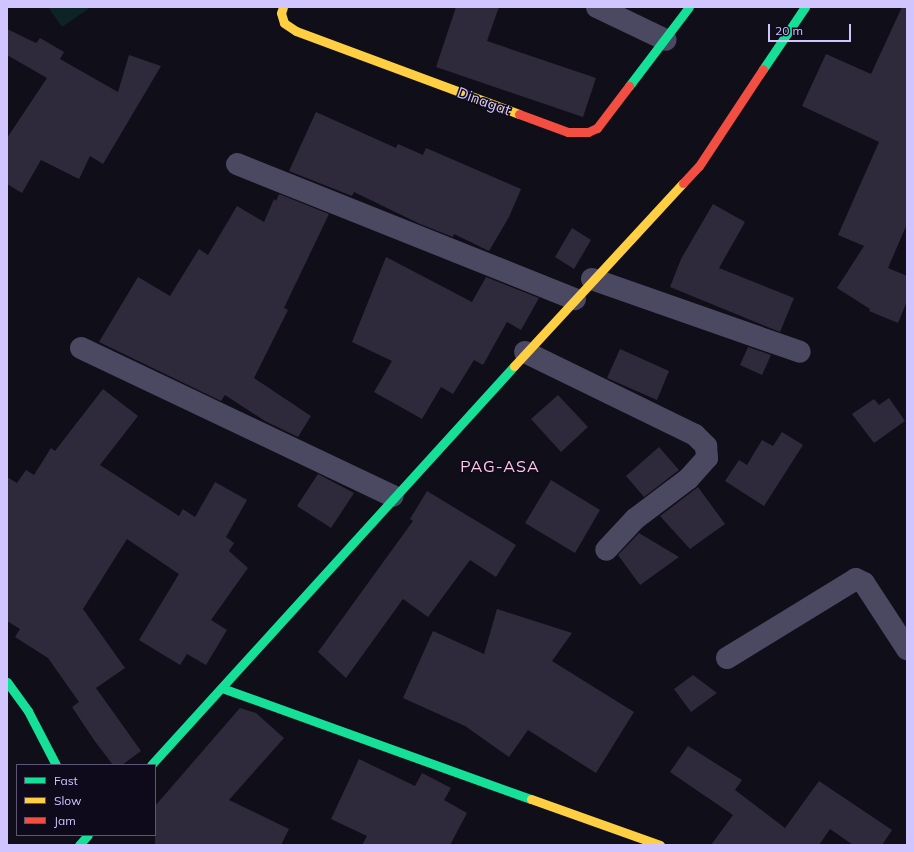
<!DOCTYPE html>
<style>
body{margin:0}
#map{position:relative;width:914px;height:852px;overflow:hidden;background:#100e18;font-family:Mulish,sans-serif}
div>[style]{position:absolute}
.green>*{inset:0;background:#0d2325}
.building>*{inset:0;background:#2e2a3c}
.street>*{height:22px;margin:-11px;padding:0 11px;transform-origin:11px;border-radius:11px;background:#4b4862}
.fast>*{height:9px;margin:-4.5px;padding:0 4.5px;transform-origin:4.5px;border-radius:4.5px;background:#16e098}
.slow>*{height:9px;margin:-4.5px;padding:0 4.5px;transform-origin:4.5px;border-radius:4.5px;background:#ffcf43}
.jam>*{height:9px;margin:-4.5px;padding:0 4.5px;transform-origin:4.5px;border-radius:4.5px;background:#f24e42}
span{translate:-50% -50%;white-space:nowrap;text-align:center;line-height:1.15;-webkit-text-stroke:3px #0e0a1c;paint-order:stroke}
.street-label{font-size:15px;color:#d0c5ff}
.neighbourhood-label{font-size:16px;color:#ffc7e6;letter-spacing:1px}
.frame{position:absolute;inset:0;border:8px solid #d0c5ff;pointer-events:none}
.legend{position:absolute;left:16px;top:764px;width:140px;height:72px;box-sizing:border-box;background:#0e0a1c;border:1px solid #5c5577;margin:0;padding:5px 7px;list-style:none;font-size:12px;color:#d0c5ff}
.legend li{display:flex;align-items:center;gap:8px;height:20px}
.legend b{width:20px;border:1px solid #5c5577}
.scale{position:absolute;left:768px;top:24px;width:83px;height:18px;box-sizing:border-box;border:2px solid #d0c5ff;border-top:0;padding-left:5px;font-size:12px;line-height:14px;white-space:nowrap;color:#d0c5ff;-webkit-text-stroke:3px #0e0a1c;paint-order:stroke}
</style>
<div id="map">
<div class="green">
<div style="clip-path:polygon(48px 7px,91px 7px,62px 27px)"></div>
</div>
<div class="building">
<div style="clip-path:polygon(456px 7px,499px 7px,487px 41px,596px 78px,583px 117px,436px 67px)"></div>
<div style="clip-path:polygon(902px 7px,907px 7px,907px 224px,888px 268px,907px 276px,907px 301px,898px 323px,869px 311px,870px 309px,837px 288px,864px 246px,838px 235px,879px 142px,802px 106px,826px 54px,871px 74px)"></div>
<div style="clip-path:polygon(7px 29px,36px 43px,40px 38px,64px 52px,60px 59px,118px 92px,129px 55px,161px 66px,103px 164px,90px 156px,79px 179px,41px 160px,22px 193px,7px 184px,7px 138px,47px 78px,7px 55px)"></div>
<div style="clip-path:polygon(316px 112px,396px 148px,398px 144px,423px 155px,426px 148px,521px 189px,509px 217px,489px 251px,454px 234px,453px 237px,420px 224px,354px 192px,352px 196px,289px 171px)"></div>
<div style="clip-path:polygon(279px 194px,329px 214px,284px 308px,288px 310px,254px 378px,311px 416px,298px 437px,265px 421px,225px 395px,221px 401px,99px 342px,138px 277px,170px 296px,199px 249px,208px 255px,237px 206px,264px 222px,274px 199px,276px 201px)"></div>
<div style="clip-path:polygon(713px 204px,745px 222px,719px 268px,794px 298px,780px 332px,670px 287px,681px 259px)"></div>
<div style="clip-path:polygon(572px 228px,591px 240px,574px 269px,555px 257px)"></div>
<div style="clip-path:polygon(386px 257px,472px 302px,486px 277px,539px 298px,521px 330px,507px 322px,483px 365px,474px 360px,453px 394px,441px 387px,422px 419px,374px 392px,392px 361px,352px 342px)"></div>
<div style="clip-path:polygon(748px 347px,771px 355px,762px 375px,740px 365px)"></div>
<div style="clip-path:polygon(620px 349px,669px 371px,657px 400px,607px 378px)"></div>
<div style="clip-path:polygon(103px 389px,138px 416px,100px 465px,179px 516px,183px 509px,195px 517px,215px 482px,247px 500px,226px 537px,234px 543px,229px 551px,248px 568px,211px 620px,227px 630px,206px 665px,187px 654px,180px 665px,139px 640px,179px 574px,127px 539px,83px 609px,125px 668px,96px 688px,141px 751px,122px 765px,113px 765px,94px 740px,72px 707px,79px 702px,48px 658px,15px 637px,20px 629px,7px 621px,7px 477px,17px 483px,26px 470px,34px 475px,51px 448px,55px 451px)"></div>
<div style="clip-path:polygon(558px 395px,588px 427px,561px 452px,531px 419px)"></div>
<div style="clip-path:polygon(889px 398px,905px 421px,874px 443px,852px 414px,874px 399px,879px 405px)"></div>
<div style="clip-path:polygon(782px 432px,803px 445px,764px 506px,725px 481px,739px 460px,747px 465px,762px 440px,773px 446px)"></div>
<div style="clip-path:polygon(659px 447px,679px 470px,644px 497px,626px 476px)"></div>
<div style="clip-path:polygon(318px 474px,354px 493px,331px 528px,297px 506px)"></div>
<div style="clip-path:polygon(551px 480px,600px 510px,575px 553px,525px 523px)"></div>
<div style="clip-path:polygon(698px 487px,725px 524px,690px 549px,660px 516px)"></div>
<div style="clip-path:polygon(427px 491px,516px 545px,496px 577px,470px 560px,428px 617px,403px 599px,346px 678px,318px 652px,413px 521px,410px 519px)"></div>
<div style="clip-path:polygon(639px 533px,679px 557px,640px 585px,618px 555px)"></div>
<div style="clip-path:polygon(497px 609px,572px 633px,552px 661px,634px 712px,596px 773px,528px 730px,509px 757px,465px 726px,403px 698px,433px 631px,484px 654px)"></div>
<div style="clip-path:polygon(693px 675px,717px 693px,691px 712px,674px 689px)"></div>
<div style="clip-path:polygon(240px 708px,256px 713px,284px 738px,229px 800px,289px 829px,281px 845px,155px 845px,155px 806px)"></div>
<div style="clip-path:polygon(688px 746px,742px 780px,735px 790px,785px 828px,819px 781px,892px 830px,882px 845px,853px 845px,830px 829px,819px 845px,711px 845px,733px 815px,670px 772px)"></div>
<div style="clip-path:polygon(359px 759px,415px 786px,422px 773px,451px 788px,444px 800px,467px 813px,450px 845px,362px 845px,367px 836px,331px 819px)"></div>
</div>
<div class="street">
<div style="left:597px;top:7px;width:76px;rotate:25.6deg"></div>
<div style="left:237px;top:164px;width:364px;rotate:21.8deg"></div>
<div style="left:592px;top:279px;width:220px;rotate:19.3deg"></div>
<div style="left:81px;top:348px;width:345px;rotate:25.4deg"></div>
<div style="left:525px;top:352px;width:189px;rotate:26deg"></div>
<div style="left:695px;top:435px;width:16px;rotate:45deg"></div>
<div style="left:706px;top:446px;width:12px;rotate:85deg"></div>
<div style="left:707px;top:458px;width:28px;rotate:132deg"></div>
<div style="left:688px;top:479px;width:66px;rotate:143deg"></div>
<div style="left:635px;top:519px;width:42px;rotate:133.1deg"></div>
<div style="left:727px;top:658px;width:151px;rotate:-31.5deg"></div>
<div style="left:856px;top:579px;width:9px;rotate:27deg"></div>
<div style="left:864px;top:583px;width:79px;rotate:56.9deg"></div>
</div>
<div class="fast">
<div style="left:763px;top:69px;width:75px;rotate:-55.9deg"></div>
<div style="left:629px;top:86px;width:99px;rotate:-52.8deg"></div>
<div style="left:7px;top:682px;width:36px;rotate:54deg"></div>
<div style="left:28px;top:711px;width:61px;rotate:62.6deg"></div>
<div style="left:222px;top:688px;width:328px;rotate:19.8deg"></div>
<div style="left:151px;top:765px;width:539px;rotate:-47.7deg"></div>
<div style="left:79px;top:845px;width:13px;rotate:-48deg"></div>
</div>
<div class="slow">
<div style="left:283px;top:7px;width:6px;rotate:108deg"></div>
<div style="left:281px;top:13px;width:10px;rotate:73deg"></div>
<div style="left:284px;top:23px;width:14px;rotate:34deg"></div>
<div style="left:296px;top:31px;width:238px;rotate:20.4deg"></div>
<div style="left:514px;top:366px;width:249px;rotate:-47.3deg"></div>
<div style="left:531px;top:799px;width:137px;rotate:19.6deg"></div>
</div>
<div class="jam">
<div style="left:519px;top:114px;width:52px;rotate:20.2deg"></div>
<div style="left:568px;top:132px;width:20px"></div>
<div style="left:588px;top:132px;width:10px;rotate:-24deg"></div>
<div style="left:597px;top:128px;width:53px;rotate:-52.7deg"></div>
<div style="left:683px;top:183px;width:23px;rotate:-47deg"></div>
<div style="left:699px;top:166px;width:116px;rotate:-56.6deg"></div>
</div>
<div class="street-label">
<span style="left:484px;top:101px;rotate:20deg">Dinagat</span>
</div>
<div class="neighbourhood-label">
<span style="left:500px;top:466px">PAG-ASA</span>
</div>
<div class="frame"></div>
<ul class="legend">
<li><b style="height:5px;background:#16e098"></b>Fast</li>
<li><b style="height:5px;background:#ffcf43"></b>Slow</li>
<li><b style="height:5px;background:#f24e42"></b>Jam</li>
</ul>
<div class="scale">20 m</div>
</div>
